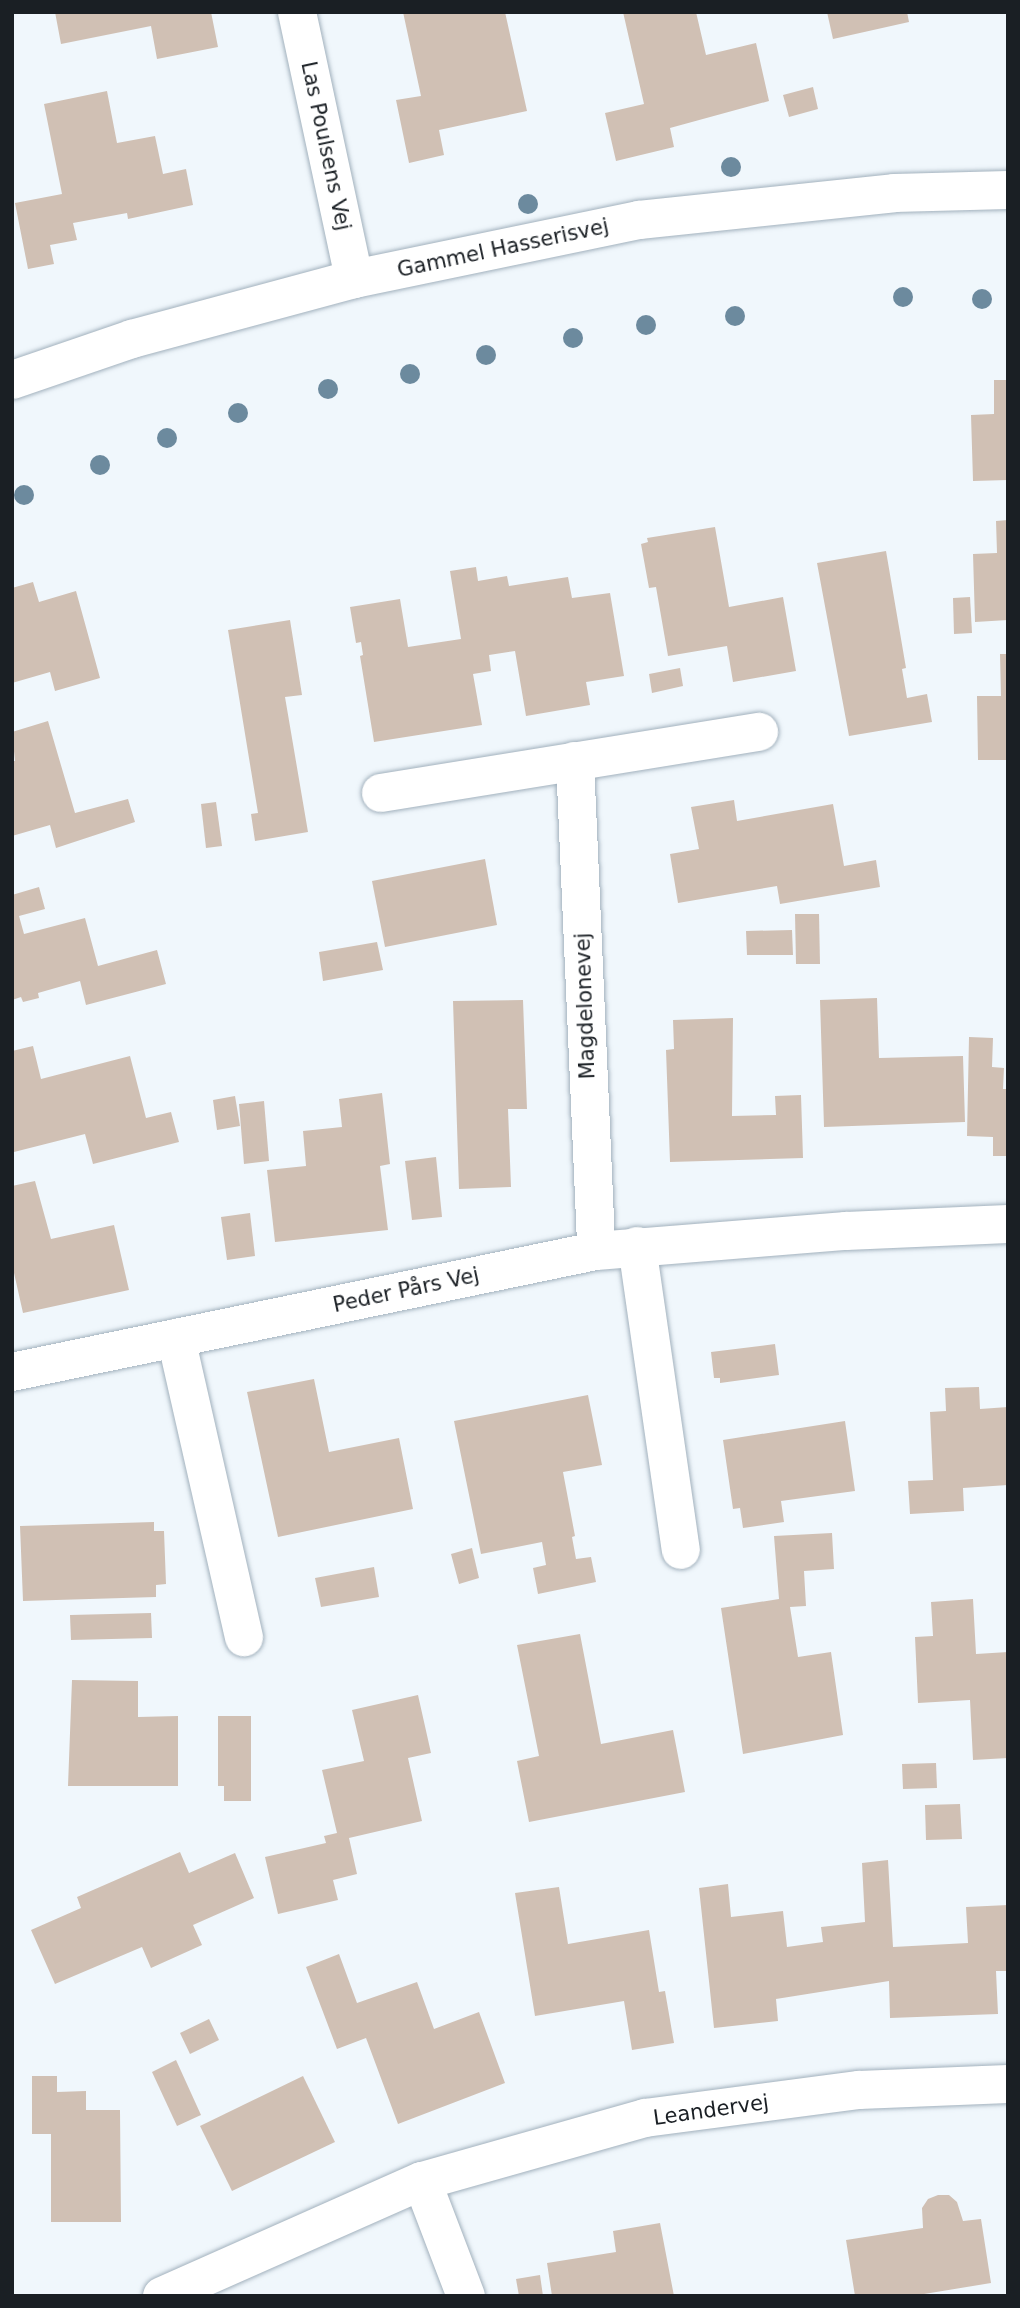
<!DOCTYPE html>
<meta charset="utf-8">
<style>
body{margin:0}
#map{position:relative;width:1020px;height:2308px;overflow:hidden;background:#f0f7fc;font-family:"DejaVu Sans",sans-serif}
div>[style]{position:absolute}
.building>*{inset:0;background:#d0c0b4}
.roads{filter:drop-shadow(0 0 2px #a2b1bd) drop-shadow(0 0 2px #a2b1bd)}
.minor>*{height:38px;margin:-19px;padding:0 19px;transform-origin:19px;border-radius:19px;background:#fff}
.tertiary>*{height:38px;margin:-19px;padding:0 19px;transform-origin:19px;border-radius:19px;background:#fff}
.trees>*{width:20px;height:20px;margin:-10px;border-radius:50%;background:#6c8a9e}
span{translate:-50% -50%;white-space:nowrap;text-align:center;line-height:1.15;-webkit-text-stroke:6px #fff;paint-order:stroke}
.street-label{font-size:21px;color:#1a1f24}
.frame{position:absolute;inset:0;border:14px solid #1a1f24;pointer-events:none}
</style>
<div id="map">
<div class="building">
<div style="clip-path:polygon(55px 12px,211px 12px,218px 47px,157px 59px,151px 26px,61px 44px)"></div>
<div style="clip-path:polygon(403px 12px,505px 12px,527px 111px,439px 130px,444px 155px,409px 163px,396px 100px,421px 96px)"></div>
<div style="clip-path:polygon(623px 12px,696px 12px,706px 55px,756px 43px,769px 101px,670px 128px,674px 147px,616px 161px,605px 113px,644px 104px)"></div>
<div style="clip-path:polygon(827px 12px,907px 12px,909px 22px,833px 39px)"></div>
<div style="clip-path:polygon(813px 87px,818px 109px,789px 117px,783px 95px)"></div>
<div style="clip-path:polygon(107px 91px,117px 143px,155px 136px,163px 174px,186px 169px,193px 205px,128px 219px,127px 213px,73px 223px,77px 240px,50px 245px,54px 264px,28px 269px,15px 203px,62px 194px,44px 104px)"></div>
<div style="clip-path:polygon(994px 380px,1008px 380px,1008px 480px,973px 481px,971px 415px,994px 414px)"></div>
<div style="clip-path:polygon(1008px 520px,1008px 620px,975px 622px,973px 554px,997px 553px,996px 521px)"></div>
<div style="clip-path:polygon(715px 527px,729px 607px,783px 597px,796px 671px,733px 682px,727px 646px,668px 656px,656px 587px,649px 588px,641px 544px,648px 542px,647px 538px)"></div>
<div style="clip-path:polygon(886px 551px,906px 668px,902px 669px,907px 698px,927px 694px,932px 722px,849px 736px,817px 563px)"></div>
<div style="clip-path:polygon(476px 567px,478px 581px,507px 576px,509px 586px,568px 577px,572px 598px,610px 593px,624px 676px,586px 682px,590px 705px,526px 716px,515px 651px,489px 655px,491px 671px,473px 674px,482px 725px,374px 742px,360px 656px,363px 655px,361px 642px,356px 643px,350px 607px,400px 599px,408px 647px,461px 639px,450px 571px)"></div>
<div style="clip-path:polygon(33px 582px,39px 602px,76px 591px,100px 678px,55px 691px,50px 672px,12px 683px,12px 588px)"></div>
<div style="clip-path:polygon(970px 597px,972px 633px,954px 634px,953px 598px)"></div>
<div style="clip-path:polygon(290px 620px,302px 695px,285px 697px,308px 832px,255px 841px,251px 814px,258px 813px,228px 630px)"></div>
<div style="clip-path:polygon(1000px 654px,1008px 654px,1008px 760px,978px 760px,977px 696px,1001px 696px)"></div>
<div style="clip-path:polygon(680px 668px,683px 686px,652px 693px,649px 674px)"></div>
<div style="clip-path:polygon(48px 721px,75px 813px,128px 799px,135px 822px,56px 848px,50px 825px,12px 836px,12px 761px,15px 761px,12px 732px)"></div>
<div style="clip-path:polygon(734px 800px,737px 821px,833px 804px,844px 866px,876px 860px,880px 887px,780px 904px,777px 886px,678px 903px,670px 854px,699px 849px,691px 807px)"></div>
<div style="clip-path:polygon(216px 802px,222px 846px,206px 848px,201px 804px)"></div>
<div style="clip-path:polygon(485px 859px,497px 925px,385px 947px,372px 881px)"></div>
<div style="clip-path:polygon(39px 887px,45px 909px,19px 916px,24px 934px,85px 918px,98px 966px,157px 950px,166px 984px,86px 1005px,80px 981px,38px 993px,39px 998px,23px 1002px,21px 997px,12px 1000px,12px 895px)"></div>
<div style="clip-path:polygon(795px 914px,819px 914px,820px 964px,796px 964px)"></div>
<div style="clip-path:polygon(792px 930px,793px 955px,747px 955px,746px 931px)"></div>
<div style="clip-path:polygon(377px 942px,383px 970px,323px 981px,319px 952px)"></div>
<div style="clip-path:polygon(877px 998px,879px 1058px,963px 1056px,965px 1122px,824px 1127px,820px 1000px)"></div>
<div style="clip-path:polygon(523px 1000px,527px 1109px,508px 1109px,511px 1187px,459px 1189px,453px 1001px)"></div>
<div style="clip-path:polygon(733px 1018px,732px 1116px,776px 1115px,775px 1096px,801px 1095px,803px 1158px,670px 1162px,666px 1050px,674px 1049px,673px 1020px)"></div>
<div style="clip-path:polygon(969px 1037px,993px 1038px,992px 1067px,1004px 1068px,1003px 1089px,1008px 1089px,1008px 1156px,993px 1156px,993px 1137px,967px 1136px)"></div>
<div style="clip-path:polygon(33px 1046px,41px 1079px,130px 1056px,146px 1118px,171px 1112px,179px 1142px,93px 1164px,85px 1134px,14px 1152px,12px 1051px)"></div>
<div style="clip-path:polygon(382px 1093px,390px 1164px,380px 1166px,388px 1230px,275px 1242px,267px 1170px,306px 1166px,303px 1131px,342px 1127px,339px 1099px)"></div>
<div style="clip-path:polygon(235px 1096px,240px 1126px,217px 1130px,213px 1100px)"></div>
<div style="clip-path:polygon(264px 1101px,269px 1161px,244px 1164px,239px 1104px)"></div>
<div style="clip-path:polygon(436px 1157px,442px 1217px,412px 1220px,405px 1161px)"></div>
<div style="clip-path:polygon(35px 1181px,51px 1239px,114px 1225px,129px 1290px,23px 1313px,12px 1264px,12px 1186px)"></div>
<div style="clip-path:polygon(250px 1213px,255px 1256px,227px 1260px,221px 1217px)"></div>
<div style="clip-path:polygon(775px 1344px,779px 1375px,720px 1383px,720px 1378px,714px 1378px,711px 1352px)"></div>
<div style="clip-path:polygon(314px 1379px,329px 1452px,399px 1438px,413px 1509px,278px 1537px,247px 1392px)"></div>
<div style="clip-path:polygon(979px 1387px,980px 1409px,1008px 1407px,1008px 1485px,963px 1488px,964px 1511px,910px 1514px,908px 1481px,933px 1480px,930px 1412px,946px 1411px,945px 1388px)"></div>
<div style="clip-path:polygon(588px 1395px,602px 1465px,563px 1472px,575px 1536px,572px 1537px,576px 1559px,591px 1557px,596px 1582px,538px 1594px,533px 1568px,546px 1565px,542px 1542px,481px 1554px,454px 1421px)"></div>
<div style="clip-path:polygon(845px 1421px,855px 1491px,781px 1501px,784px 1522px,743px 1528px,740px 1508px,733px 1509px,723px 1440px)"></div>
<div style="clip-path:polygon(154px 1522px,154px 1531px,164px 1531px,166px 1584px,156px 1585px,156px 1597px,23px 1601px,20px 1526px)"></div>
<div style="clip-path:polygon(832px 1533px,834px 1569px,804px 1571px,806px 1606px,790px 1607px,798px 1657px,831px 1652px,843px 1735px,743px 1754px,721px 1608px,779px 1599px,774px 1536px)"></div>
<div style="clip-path:polygon(472px 1548px,479px 1578px,459px 1584px,451px 1554px)"></div>
<div style="clip-path:polygon(374px 1567px,379px 1597px,321px 1607px,315px 1578px)"></div>
<div style="clip-path:polygon(973px 1599px,976px 1654px,1008px 1652px,1008px 1758px,973px 1760px,970px 1700px,918px 1703px,915px 1637px,933px 1636px,931px 1602px)"></div>
<div style="clip-path:polygon(151px 1613px,152px 1638px,71px 1640px,70px 1615px)"></div>
<div style="clip-path:polygon(580px 1634px,601px 1744px,673px 1730px,685px 1792px,529px 1822px,517px 1761px,539px 1756px,517px 1645px)"></div>
<div style="clip-path:polygon(72px 1680px,138px 1681px,138px 1717px,178px 1716px,178px 1786px,68px 1786px)"></div>
<div style="clip-path:polygon(418px 1695px,431px 1753px,408px 1758px,422px 1821px,349px 1838px,357px 1874px,333px 1880px,338px 1900px,278px 1914px,265px 1857px,326px 1843px,324px 1836px,337px 1833px,322px 1770px,364px 1761px,352px 1710px)"></div>
<div style="clip-path:polygon(218px 1716px,251px 1716px,251px 1801px,224px 1801px,224px 1786px,218px 1786px)"></div>
<div style="clip-path:polygon(936px 1763px,937px 1788px,903px 1789px,902px 1764px)"></div>
<div style="clip-path:polygon(960px 1804px,962px 1839px,926px 1840px,925px 1805px)"></div>
<div style="clip-path:polygon(180px 1852px,189px 1873px,235px 1853px,254px 1898px,193px 1925px,202px 1945px,151px 1968px,142px 1947px,55px 1984px,31px 1930px,81px 1908px,77px 1897px)"></div>
<div style="clip-path:polygon(888px 1860px,893px 1947px,968px 1943px,966px 1907px,1008px 1905px,1008px 1971px,996px 1971px,998px 2014px,890px 2018px,889px 1981px,776px 1999px,778px 2021px,714px 2028px,699px 1888px,728px 1884px,731px 1917px,783px 1911px,787px 1947px,823px 1942px,821px 1927px,865px 1922px,862px 1863px)"></div>
<div style="clip-path:polygon(559px 1887px,568px 1944px,649px 1930px,659px 1992px,665px 1991px,674px 2043px,632px 2050px,624px 2001px,535px 2016px,515px 1893px)"></div>
<div style="clip-path:polygon(339px 1954px,357px 2003px,417px 1982px,434px 2029px,479px 2012px,505px 2083px,398px 2124px,366px 2038px,337px 2049px,306px 1967px)"></div>
<div style="clip-path:polygon(209px 2019px,219px 2040px,190px 2054px,180px 2033px)"></div>
<div style="clip-path:polygon(176px 2060px,201px 2115px,177px 2126px,152px 2072px)"></div>
<div style="clip-path:polygon(32px 2076px,57px 2076px,57px 2092px,86px 2091px,86px 2110px,120px 2110px,121px 2222px,51px 2222px,51px 2134px,32px 2134px)"></div>
<div style="clip-path:polygon(303px 2076px,335px 2142px,232px 2191px,200px 2126px)"></div>
<div style="clip-path:polygon(938px 2195px,949px 2195px,957px 2202px,963px 2221px,981px 2219px,991px 2283px,912px 2296px,855px 2296px,846px 2240px,923px 2228px,922px 2208px,928px 2199px)"></div>
<div style="clip-path:polygon(660px 2223px,674px 2296px,552px 2296px,547px 2263px,616px 2252px,613px 2231px)"></div>
<div style="clip-path:polygon(540px 2275px,543px 2296px,519px 2296px,516px 2279px)"></div>
</div>
<div class="roads">
<div class="minor">
<div style="left:297px;top:12px;width:273px;rotate:77.9deg"></div>
<div style="left:575px;top:761px;width:490px;rotate:87.5deg"></div>
<div style="left:381px;top:793px;width:383px;rotate:-9.2deg"></div>
<div style="left:637px;top:1246px;width:307px;rotate:81.8deg"></div>
<div style="left:176px;top:1338px;width:307px;rotate:77.2deg"></div>
<div style="left:12px;top:1372px;width:596px;rotate:-11.71deg"></div>
<div style="left:596px;top:1251px;width:251px;rotate:-4.6deg"></div>
<div style="left:846px;top:1231px;width:162px;rotate:-2.5deg"></div>
<div style="left:422px;top:2181px;width:123px;rotate:69.1deg"></div>
<div style="left:162px;top:2296px;width:284px;rotate:-23.9deg"></div>
<div style="left:422px;top:2181px;width:232px;rotate:-15.8deg"></div>
<div style="left:645px;top:2118px;width:216px;rotate:-7.5deg"></div>
<div style="left:859px;top:2090px;width:149px;rotate:-2.3deg"></div>
</div>
<div class="tertiary">
<div style="left:12px;top:380px;width:127px;rotate:-18.9deg"></div>
<div style="left:132px;top:339px;width:230px;rotate:-15.1deg"></div>
<div style="left:354px;top:279px;width:291px;rotate:-11.7deg"></div>
<div style="left:639px;top:220px;width:256px;rotate:-6deg"></div>
<div style="left:894px;top:193px;width:114px;rotate:-1.5deg"></div>
</div>
</div>
<div class="trees">
<div style="left:731px;top:167px"></div>
<div style="left:528px;top:204px"></div>
<div style="left:903px;top:297px"></div>
<div style="left:982px;top:299px"></div>
<div style="left:735px;top:316px"></div>
<div style="left:646px;top:325px"></div>
<div style="left:573px;top:338px"></div>
<div style="left:486px;top:355px"></div>
<div style="left:410px;top:374px"></div>
<div style="left:328px;top:389px"></div>
<div style="left:238px;top:413px"></div>
<div style="left:167px;top:438px"></div>
<div style="left:100px;top:465px"></div>
<div style="left:24px;top:495px"></div>
</div>
<div class="street-label">
<span style="left:326px;top:146px;rotate:78deg">Las Poulsens Vej</span>
<span style="left:503px;top:248px;rotate:-12deg">Gammel Hasserisvej</span>
<span style="left:585px;top:1006px;rotate:-92deg">Magdelonevej</span>
<span style="left:406px;top:1290px;rotate:-12deg">Peder Pårs Vej</span>
<span style="left:711px;top:2110px;rotate:-8deg">Leandervej</span>
</div>
<div class="frame"></div>
</div>
